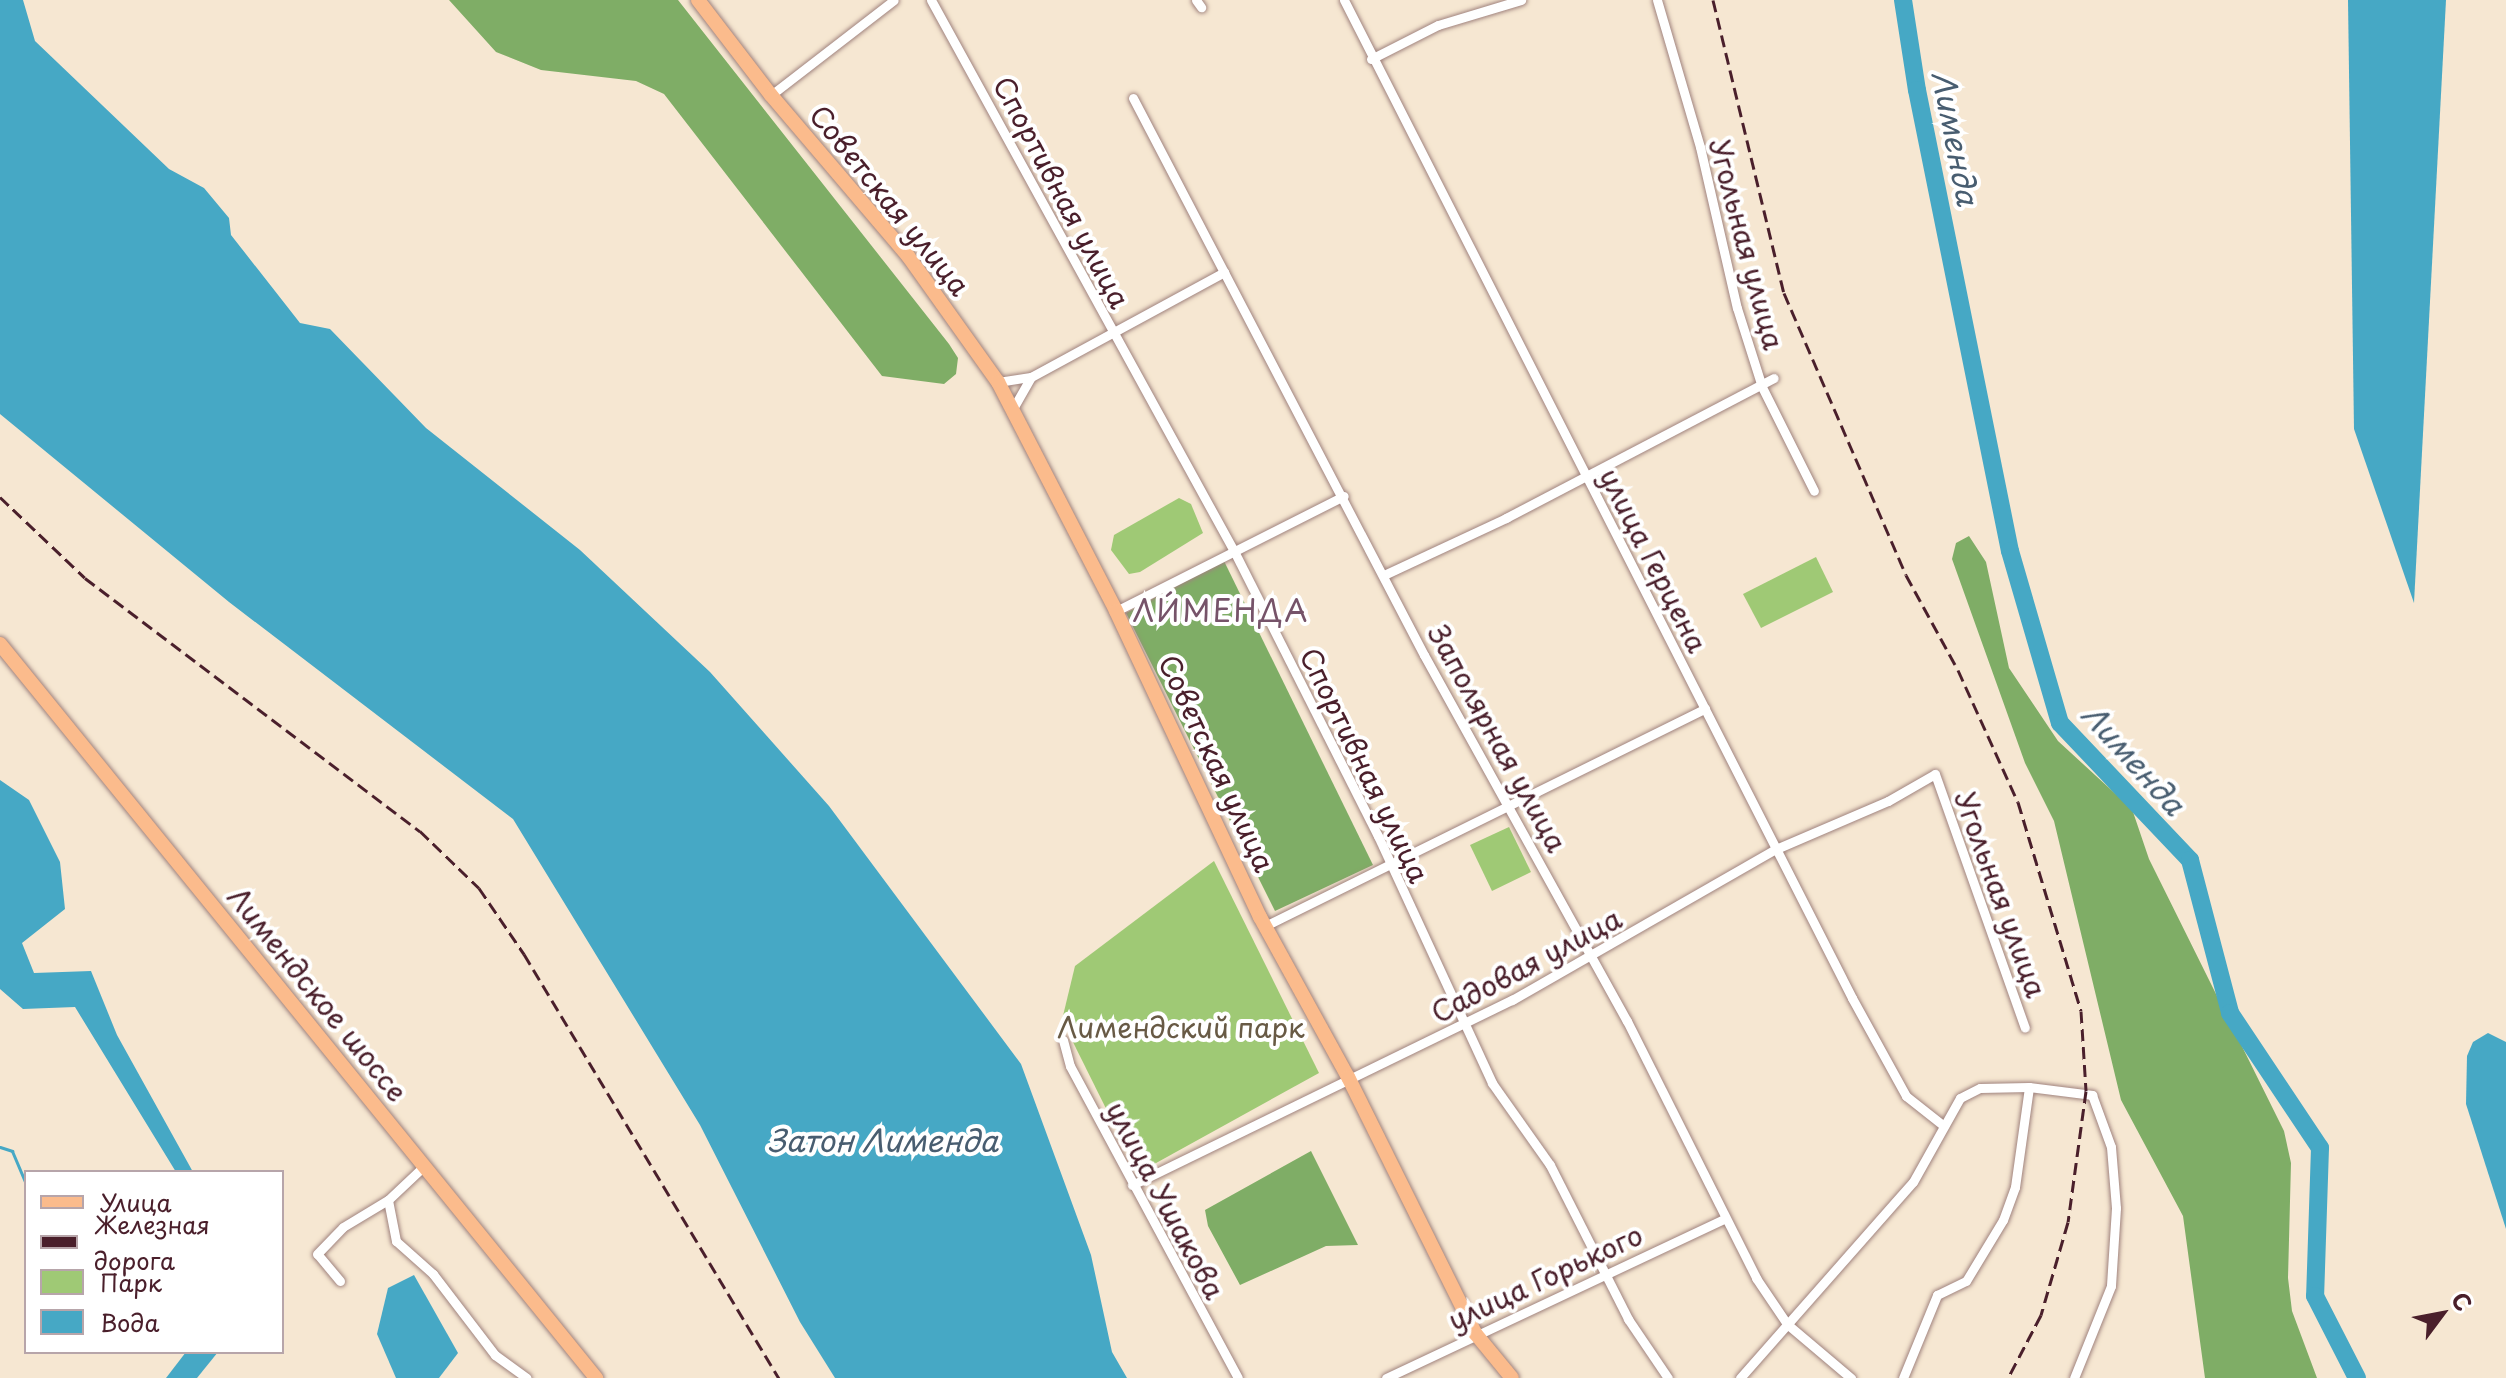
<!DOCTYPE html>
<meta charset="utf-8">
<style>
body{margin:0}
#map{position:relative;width:2506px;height:1378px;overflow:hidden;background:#f6e7d2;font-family:"Playpen Sans",sans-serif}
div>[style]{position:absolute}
.green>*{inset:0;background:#9fc975}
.forest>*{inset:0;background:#7fad66}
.water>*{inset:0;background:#46a8c5}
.stream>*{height:3px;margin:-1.5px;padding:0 1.5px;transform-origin:1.5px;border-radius:1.5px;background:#46a8c5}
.river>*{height:18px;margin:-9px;padding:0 9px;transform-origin:9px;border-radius:9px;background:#46a8c5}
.roads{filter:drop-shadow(0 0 2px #a0837e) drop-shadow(0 0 2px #a0837e)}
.street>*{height:9px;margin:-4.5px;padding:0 4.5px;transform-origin:4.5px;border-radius:4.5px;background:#fff}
.primary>*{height:14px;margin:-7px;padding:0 7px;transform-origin:7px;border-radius:7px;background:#fbbb8c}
.rail>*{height:3px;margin-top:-1.5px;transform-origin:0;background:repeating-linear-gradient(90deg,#4a1f2b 0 12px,transparent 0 18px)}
span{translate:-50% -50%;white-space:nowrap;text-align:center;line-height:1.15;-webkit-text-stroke:8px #fff;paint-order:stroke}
.street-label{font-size:28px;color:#4a1f2b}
.park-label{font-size:28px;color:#685a45}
.water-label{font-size:30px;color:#485d70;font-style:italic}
.neighbourhood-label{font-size:30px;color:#765369;letter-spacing:2px}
.legend{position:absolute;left:24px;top:1170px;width:260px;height:184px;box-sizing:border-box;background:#fff;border:2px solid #b7a5aa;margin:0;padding:10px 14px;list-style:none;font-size:24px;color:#4a1f2b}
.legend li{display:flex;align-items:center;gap:16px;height:40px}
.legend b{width:40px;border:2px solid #b7a5aa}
.north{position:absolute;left:2402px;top:1274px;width:80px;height:80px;-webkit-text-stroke:6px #fff;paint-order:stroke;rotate:58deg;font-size:22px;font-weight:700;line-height:32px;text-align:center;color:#4a1f2b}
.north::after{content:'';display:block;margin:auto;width:28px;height:36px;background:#4a1f2b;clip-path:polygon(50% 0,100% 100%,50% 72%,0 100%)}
</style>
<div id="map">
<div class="green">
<div style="clip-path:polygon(1179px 498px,1191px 504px,1203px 533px,1140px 572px,1129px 574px,1111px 550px,1114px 535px)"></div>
<div style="clip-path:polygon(1816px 557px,1833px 592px,1761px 628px,1743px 594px)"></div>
<div style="clip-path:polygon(1509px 827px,1531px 872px,1492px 891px,1470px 845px)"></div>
<div style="clip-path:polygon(1214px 861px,1319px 1073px,1138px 1173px,1062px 1020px,1075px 966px)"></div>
</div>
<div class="forest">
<div style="clip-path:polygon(449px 0,678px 0,949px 344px,958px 358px,956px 374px,944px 384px,882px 376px,664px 94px,636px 81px,541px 70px,496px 52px)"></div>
<div style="clip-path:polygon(1969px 536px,1986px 562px,2009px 668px,2058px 741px,2132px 809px,2149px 859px,2284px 1131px,2291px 1163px,2288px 1278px,2292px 1311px,2317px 1378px,2205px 1378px,2183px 1216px,2121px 1100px,2054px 821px,2025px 763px,1952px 559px,1956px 543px)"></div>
<div style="clip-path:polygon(1224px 561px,1373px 865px,1275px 911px,1126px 613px)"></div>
<div style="clip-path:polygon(1311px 1151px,1358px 1245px,1326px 1246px,1240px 1285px,1208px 1226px,1205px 1210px)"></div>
</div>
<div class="water">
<div style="clip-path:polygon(0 0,23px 0,35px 41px,169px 169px,204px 188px,229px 218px,231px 235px,300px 323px,330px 329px,426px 428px,580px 550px,710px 672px,829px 806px,1021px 1064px,1091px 1255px,1112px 1352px,1127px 1378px,835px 1378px,800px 1322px,700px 1125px,513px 819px,229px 602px,0 414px)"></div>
<div style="clip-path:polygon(2348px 0,2446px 0,2414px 603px,2354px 429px)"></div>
<div style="clip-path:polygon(0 780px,29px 800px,60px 862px,65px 909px,22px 943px,34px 973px,91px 971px,117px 1035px,193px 1172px,176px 1172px,75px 1007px,23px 1009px,0 989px)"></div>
<div style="clip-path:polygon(2488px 1033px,2506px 1042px,2506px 1229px,2466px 1104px,2467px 1056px,2473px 1042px)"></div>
<div style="clip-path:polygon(414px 1275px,458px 1353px,439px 1378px,396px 1378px,377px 1334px,388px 1288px)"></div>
<div style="clip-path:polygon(186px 1352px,218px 1352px,197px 1378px,166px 1378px)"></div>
</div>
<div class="stream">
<div style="left:0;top:1147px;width:13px;rotate:18deg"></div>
<div style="left:12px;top:1151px;width:36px;rotate:67deg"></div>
</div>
<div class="river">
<div style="left:1903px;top:0;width:91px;rotate:81.2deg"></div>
<div style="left:1917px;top:90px;width:470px;rotate:78.6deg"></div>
<div style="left:2010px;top:551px;width:179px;rotate:73.8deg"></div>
<div style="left:2060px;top:723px;width:189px;rotate:46.5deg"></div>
<div style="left:2190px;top:860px;width:158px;rotate:75.3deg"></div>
<div style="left:2230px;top:1013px;width:162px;rotate:56.3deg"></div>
<div style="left:2320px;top:1148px;width:148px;rotate:91.9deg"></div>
<div style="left:2315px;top:1296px;width:92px;rotate:62.9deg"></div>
</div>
<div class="roads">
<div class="street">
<div style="left:931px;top:0;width:631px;rotate:61.2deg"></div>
<div style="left:1235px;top:553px;width:317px;rotate:63.2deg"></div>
<div style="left:1378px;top:836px;width:272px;rotate:65.2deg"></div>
<div style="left:1492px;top:1083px;width:100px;rotate:54.7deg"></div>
<div style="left:1550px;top:1165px;width:173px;rotate:63.1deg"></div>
<div style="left:1628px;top:1319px;width:71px;rotate:55.9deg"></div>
<div style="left:1196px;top:0;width:9px;rotate:54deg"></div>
<div style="left:1344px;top:0;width:1120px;rotate:63.02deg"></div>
<div style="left:1852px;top:998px;width:112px;rotate:61.1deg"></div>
<div style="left:1906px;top:1096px;width:48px;rotate:38.3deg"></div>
<div style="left:1657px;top:0;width:153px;rotate:73.7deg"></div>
<div style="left:1700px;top:147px;width:165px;rotate:77.1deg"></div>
<div style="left:1737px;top:308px;width:83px;rotate:72.4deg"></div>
<div style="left:1762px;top:387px;width:116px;rotate:63.4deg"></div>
<div style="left:1371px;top:59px;width:75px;rotate:-26.9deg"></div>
<div style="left:1438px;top:25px;width:87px;rotate:-16.8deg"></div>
<div style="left:771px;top:95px;width:155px;rotate:-37.7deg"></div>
<div style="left:1133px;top:98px;width:628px;rotate:62.42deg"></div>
<div style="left:1424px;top:655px;width:419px;rotate:61deg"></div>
<div style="left:1627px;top:1021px;width:288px;rotate:63.3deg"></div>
<div style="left:1756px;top:1278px;width:55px;rotate:56deg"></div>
<div style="left:1787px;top:1324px;width:84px;rotate:40.2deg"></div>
<div style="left:998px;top:382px;width:33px;rotate:-9deg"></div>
<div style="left:1031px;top:377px;width:220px;rotate:-28.5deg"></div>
<div style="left:1011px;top:412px;width:40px;rotate:-60.3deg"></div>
<div style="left:1384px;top:575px;width:135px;rotate:-25deg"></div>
<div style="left:1506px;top:518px;width:302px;rotate:-27.6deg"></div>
<div style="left:1116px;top:611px;width:255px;rotate:-26.8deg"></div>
<div style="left:1265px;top:926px;width:491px;rotate:-26.3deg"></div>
<div style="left:1063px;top:1040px;width:27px;rotate:75deg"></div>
<div style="left:1070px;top:1066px;width:354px;rotate:61.7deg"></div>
<div style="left:1132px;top:1185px;width:423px;rotate:-26deg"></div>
<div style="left:1512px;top:1000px;width:304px;rotate:-29.8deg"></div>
<div style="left:1776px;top:849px;width:122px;rotate:-23.2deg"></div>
<div style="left:1888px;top:801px;width:54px;rotate:-29.9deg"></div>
<div style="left:1935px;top:774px;width:269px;rotate:70.5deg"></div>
<div style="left:388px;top:1200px;width:42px;rotate:79deg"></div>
<div style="left:396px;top:1241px;width:50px;rotate:41.7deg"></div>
<div style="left:433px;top:1274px;width:102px;rotate:52.6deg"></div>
<div style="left:495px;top:1355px;width:39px;rotate:36deg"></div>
<div style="left:340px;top:1281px;width:35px;rotate:-130deg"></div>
<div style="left:317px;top:1254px;width:37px;rotate:-46deg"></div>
<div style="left:343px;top:1227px;width:52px;rotate:-31deg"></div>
<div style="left:388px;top:1200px;width:50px;rotate:-43.4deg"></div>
<div style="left:1386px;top:1378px;width:374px;rotate:-25.2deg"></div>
<div style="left:1740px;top:1378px;width:261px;rotate:-48.6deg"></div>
<div style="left:1913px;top:1182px;width:96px;rotate:-60.8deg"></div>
<div style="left:1960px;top:1098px;width:22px;rotate:-27deg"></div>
<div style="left:1980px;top:1088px;width:49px;rotate:-1.2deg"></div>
<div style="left:2029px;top:1087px;width:64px;rotate:7.2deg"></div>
<div style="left:2092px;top:1095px;width:55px;rotate:69.9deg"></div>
<div style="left:2111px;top:1147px;width:61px;rotate:85.3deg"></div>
<div style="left:2116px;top:1208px;width:78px;rotate:93.7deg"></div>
<div style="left:2111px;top:1286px;width:99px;rotate:111.9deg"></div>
<div style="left:1903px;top:1378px;width:90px;rotate:-67.7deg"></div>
<div style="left:1937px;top:1295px;width:32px;rotate:-26deg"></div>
<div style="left:1966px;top:1281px;width:71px;rotate:-58.8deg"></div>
<div style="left:2003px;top:1220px;width:35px;rotate:-70deg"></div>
<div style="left:2015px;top:1187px;width:101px;rotate:-82deg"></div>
</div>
<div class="primary">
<div style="left:698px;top:0;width:120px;rotate:52.5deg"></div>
<div style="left:771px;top:95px;width:211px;rotate:49.6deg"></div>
<div style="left:908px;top:256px;width:155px;rotate:54.5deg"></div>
<div style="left:998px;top:382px;width:258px;rotate:62.7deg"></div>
<div style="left:1116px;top:611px;width:338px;rotate:64.8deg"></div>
<div style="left:1260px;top:917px;width:183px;rotate:61.2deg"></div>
<div style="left:1348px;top:1077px;width:286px;rotate:63.6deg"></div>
<div style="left:1475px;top:1333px;width:58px;rotate:50.6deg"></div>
<div style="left:0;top:644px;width:946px;rotate:50.92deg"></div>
</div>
</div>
<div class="rail">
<div style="left:1713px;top:0;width:301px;rotate:76.4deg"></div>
<div style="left:1784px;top:293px;width:307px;rotate:66.6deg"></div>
<div style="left:1906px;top:575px;width:108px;rotate:61.3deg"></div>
<div style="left:1958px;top:670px;width:145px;rotate:65.6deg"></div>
<div style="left:2018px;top:802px;width:218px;rotate:73.2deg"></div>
<div style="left:2081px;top:1011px;width:80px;rotate:86.4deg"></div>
<div style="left:2086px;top:1091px;width:132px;rotate:97.8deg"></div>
<div style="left:2068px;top:1222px;width:97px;rotate:106.2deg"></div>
<div style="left:2041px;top:1315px;width:71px;rotate:117.6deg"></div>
<div style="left:0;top:497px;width:117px;rotate:43.6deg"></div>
<div style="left:85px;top:578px;width:420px;rotate:37.1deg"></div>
<div style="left:420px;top:831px;width:82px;rotate:44deg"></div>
<div style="left:479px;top:888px;width:80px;rotate:55.7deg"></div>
<div style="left:524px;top:954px;width:495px;rotate:59deg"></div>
</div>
<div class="street-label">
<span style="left:1062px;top:192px;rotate:62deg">Спортивная улица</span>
<span style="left:890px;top:200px;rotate:51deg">Советская улица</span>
<span style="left:1747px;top:244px;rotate:75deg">Угольная улица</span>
<span style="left:1654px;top:560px;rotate:63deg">улица Герцена</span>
<span style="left:1498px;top:738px;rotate:61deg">Заполярная улица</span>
<span style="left:1217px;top:763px;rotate:65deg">Советская улица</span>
<span style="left:1365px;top:765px;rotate:64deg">Спортивная улица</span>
<span style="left:2001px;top:894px;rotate:70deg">Угольная улица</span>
<span style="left:1526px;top:965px;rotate:-28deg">Садовая улица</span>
<span style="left:318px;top:994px;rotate:51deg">Лимендское шоссе</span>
<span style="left:1166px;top:1200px;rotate:62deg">улица Ушакова</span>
<span style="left:1545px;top:1277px;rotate:-25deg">улица Горького</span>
</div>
<div class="park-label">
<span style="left:1181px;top:1027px">Лимендский парк</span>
</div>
<div class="water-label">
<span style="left:1956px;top:138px;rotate:79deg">Лименда</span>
<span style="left:2134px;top:759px;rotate:48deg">Лименда</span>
<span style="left:883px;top:1140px">Затон Лименда</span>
</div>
<div class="neighbourhood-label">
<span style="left:1221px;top:610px">ЛИ́МЕНДА</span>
</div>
<ul class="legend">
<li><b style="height:10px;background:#fbbb8c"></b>Улица</li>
<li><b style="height:10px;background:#4a1f2b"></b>Железная дорога</li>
<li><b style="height:22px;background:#9fc975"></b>Парк</li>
<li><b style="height:22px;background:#46a8c5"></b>Вода</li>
</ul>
<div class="north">С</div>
</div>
